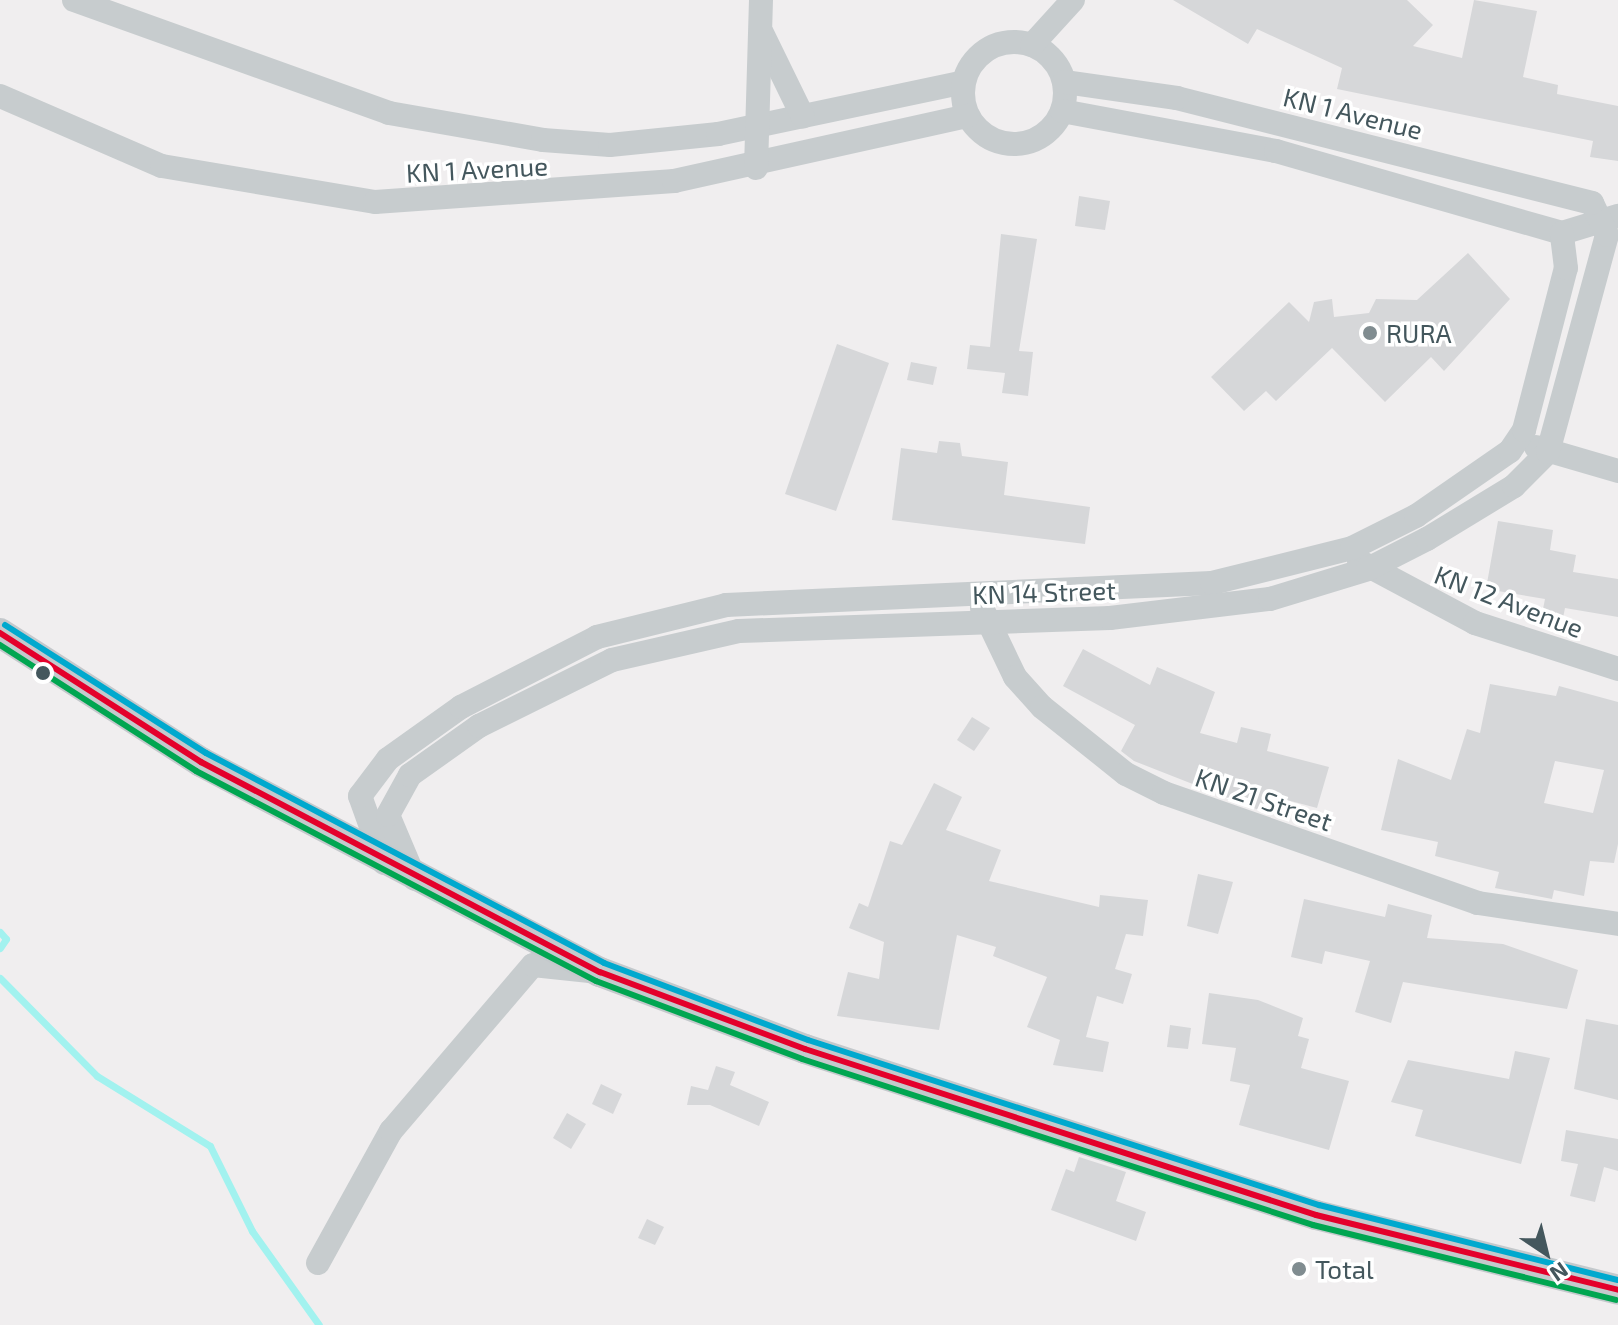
<!DOCTYPE html>
<style>
body{margin:0}
#map{position:relative;width:1618px;height:1325px;overflow:hidden;background:#f0eeef;font-family:"Exo 2",sans-serif}
div>[style]{position:absolute}
.stream>*{height:7px;margin:-3.5px;padding:0 3.5px;transform-origin:3.5px;border-radius:3.5px;background:#a2f2ef}
.building>*{inset:0;background:#d6d7d9}
.minor>*{height:24px;margin:-12px;padding:0 12px;transform-origin:12px;border-radius:12px;background:#c7ccce}
.minor>.ring{margin:-12px;padding:0;box-sizing:content-box;background:none;border:24px solid #c7ccce;border-radius:50%}
.major>*{height:30px;margin:-15px;padding:0 15px;transform-origin:15px;border-radius:15px;background:#c4c9cc}
.bus-1>*{height:6px;margin:-3px;padding:0 3px;transform-origin:3px;border-radius:3px;background:#e4002b}
.bus-2>*{height:6px;margin:-3px;padding:0 3px;transform-origin:3px;border-radius:3px;background:#00a651}
.bus-3>*{height:6px;margin:-3px;padding:0 3px;transform-origin:3px;border-radius:3px;background:#00a9ce}
.dots>*{width:22px;height:22px;translate:-50% -50%;box-sizing:border-box;border:4px solid #fff;border-radius:50%}
span{translate:-50% -50%;white-space:nowrap;text-align:center;line-height:1.15;-webkit-text-stroke:7px #fff;paint-order:stroke}
.street-label{font-size:26px;color:#44575d}
.poi-label{font-size:26px;color:#44575d}
.left{translate:0 -50%;text-align:left}
.north{position:absolute;left:1506px;top:1213px;width:80px;height:80px;-webkit-text-stroke:6px #fff;paint-order:stroke;rotate:145deg;font-size:22px;font-weight:700;line-height:32px;text-align:center;color:#44575d}
.north::after{content:'';display:block;margin:auto;width:28px;height:36px;background:#44575d;clip-path:polygon(50% 0,100% 100%,50% 72%,0 100%)}
</style>
<div id="map">
<div class="stream">
<div style="left:0;top:932px;width:9px;rotate:49deg"></div>
<div style="left:6px;top:939px;width:11px;rotate:124deg"></div>
<div style="left:0;top:978px;width:138px;rotate:45.3deg"></div>
<div style="left:97px;top:1076px;width:133px;rotate:31.8deg"></div>
<div style="left:210px;top:1146px;width:95px;rotate:63.7deg"></div>
<div style="left:252px;top:1231px;width:115px;rotate:54.5deg"></div>
</div>
<div class="building">
<div style="clip-path:polygon(1173px 0,1407px 0,1433px 25px,1413px 46px,1462px 58px,1474px 0,1537px 11px,1523px 77px,1558px 85px,1557px 94px,1618px 106px,1618px 161px,1590px 157px,1593px 141px,1337px 89px,1342px 68px,1257px 29px,1248px 44px)"></div>
<div style="clip-path:polygon(1079px 196px,1110px 201px,1105px 230px,1075px 226px)"></div>
<div style="clip-path:polygon(1001px 234px,1037px 239px,1019px 351px,1033px 352px,1028px 396px,1002px 393px,1005px 373px,967px 369px,970px 345px,990px 347px)"></div>
<div style="clip-path:polygon(1468px 253px,1510px 299px,1444px 371px,1431px 357px,1385px 402px,1332px 348px,1276px 401px,1266px 391px,1244px 411px,1211px 377px,1289px 302px,1309px 322px,1314px 302px,1332px 299px,1334px 317px,1369px 313px,1376px 299px,1417px 300px)"></div>
<div style="clip-path:polygon(837px 344px,889px 363px,836px 511px,785px 494px)"></div>
<div style="clip-path:polygon(911px 362px,937px 367px,933px 385px,907px 380px)"></div>
<div style="clip-path:polygon(939px 441px,960px 443px,962px 456px,1008px 462px,1004px 495px,1090px 507px,1085px 544px,892px 520px,901px 448px,937px 453px)"></div>
<div style="clip-path:polygon(1498px 521px,1553px 530px,1550px 550px,1576px 555px,1573px 572px,1618px 579px,1618px 617px,1565px 608px,1562px 623px,1541px 619px,1545px 599px,1486px 589px)"></div>
<div style="clip-path:polygon(1083px 649px,1150px 685px,1157px 667px,1215px 692px,1200px 733px,1237px 743px,1241px 727px,1271px 734px,1267px 751px,1329px 767px,1317px 808px,1268px 795px,1264px 812px,1134px 761px,1121px 751px,1135px 725px,1063px 686px)"></div>
<div style="clip-path:polygon(evenodd,1490px 684px,1556px 696px,1559px 686px,1618px 702px,1618px 844px,1614px 863px,1590px 861px,1584px 896px,1554px 890px,1552px 899px,1495px 888px,1499px 872px,1435px 856px,1438px 842px,1381px 830px,1398px 759px,1451px 780px,1467px 729px,1480px 733px,1490px 684px,1555px 761px,1604px 770px,1593px 813px,1544px 803px,1555px 761px)"></div>
<div style="clip-path:polygon(972px 717px,990px 728px,974px 751px,957px 740px)"></div>
<div style="clip-path:polygon(934px 783px,962px 797px,946px 830px,1001px 850px,989px 881px,1099px 907px,1100px 895px,1148px 900px,1143px 936px,1126px 934px,1115px 969px,1132px 974px,1123px 1004px,1097px 996px,1086px 1037px,1109px 1042px,1103px 1072px,1053px 1065px,1060px 1040px,1027px 1027px,1047px 977px,993px 956px,996px 947px,957px 935px,939px 1030px,837px 1016px,848px 972px,879px 979px,884px 942px,849px 928px,859px 903px,868px 907px,890px 841px,902px 845px)"></div>
<div style="clip-path:polygon(1198px 874px,1233px 882px,1218px 934px,1187px 926px)"></div>
<div style="clip-path:polygon(1304px 899px,1385px 917px,1388px 904px,1432px 915px,1427px 938px,1503px 944px,1578px 970px,1567px 1009px,1403px 982px,1391px 1023px,1355px 1012px,1370px 961px,1325px 951px,1322px 964px,1291px 957px)"></div>
<div style="clip-path:polygon(1209px 993px,1258px 1000px,1303px 1018px,1298px 1036px,1309px 1039px,1301px 1068px,1349px 1081px,1329px 1150px,1239px 1125px,1250px 1085px,1230px 1081px,1236px 1048px,1202px 1044px)"></div>
<div style="clip-path:polygon(1586px 1019px,1618px 1025px,1618px 1100px,1574px 1089px)"></div>
<div style="clip-path:polygon(1170px 1025px,1191px 1028px,1188px 1049px,1167px 1047px)"></div>
<div style="clip-path:polygon(1515px 1051px,1550px 1058px,1521px 1164px,1415px 1136px,1423px 1110px,1391px 1102px,1408px 1060px,1509px 1079px)"></div>
<div style="clip-path:polygon(716px 1066px,735px 1072px,730px 1085px,769px 1102px,759px 1126px,710px 1105px,687px 1105px,691px 1086px,708px 1090px)"></div>
<div style="clip-path:polygon(601px 1084px,622px 1094px,613px 1114px,592px 1104px)"></div>
<div style="clip-path:polygon(567px 1113px,586px 1124px,571px 1149px,553px 1138px)"></div>
<div style="clip-path:polygon(1566px 1130px,1618px 1139px,1618px 1171px,1604px 1167px,1595px 1202px,1570px 1196px,1578px 1164px,1561px 1161px)"></div>
<div style="clip-path:polygon(1079px 1157px,1126px 1172px,1116px 1201px,1146px 1212px,1136px 1241px,1051px 1210px,1066px 1169px,1074px 1172px)"></div>
<div style="clip-path:polygon(647px 1219px,664px 1227px,655px 1245px,638px 1238px)"></div>
</div>
<div class="minor">
<div style="left:74px;top:0;width:335px;rotate:19.7deg"></div>
<div style="left:389px;top:113px;width:156px;rotate:9.9deg"></div>
<div style="left:543px;top:140px;width:67px;rotate:4.3deg"></div>
<div style="left:610px;top:145px;width:109px;rotate:-5.8deg"></div>
<div style="left:718px;top:134px;width:251px;rotate:-11.9deg"></div>
<div style="left:762px;top:33px;width:93px;rotate:64deg"></div>
<div class="ring" style="left:963px;top:42px;width:78px;height:78px"></div>
<div style="left:1032px;top:45px;width:61px;rotate:-47.7deg"></div>
<div style="left:0;top:96px;width:176px;rotate:23.4deg"></div>
<div style="left:162px;top:166px;width:216px;rotate:9.6deg"></div>
<div style="left:375px;top:202px;width:300px;rotate:-4deg"></div>
<div style="left:674px;top:181px;width:301px;rotate:-12.5deg"></div>
<div style="left:1062px;top:111px;width:218px;rotate:10.6deg"></div>
<div style="left:1276px;top:151px;width:298px;rotate:16deg"></div>
<div style="left:756px;top:168px;width:168px;rotate:-88.3deg"></div>
<div style="left:1562px;top:233px;width:59px;rotate:-16.9deg"></div>
<div style="left:1536px;top:447px;width:85px;rotate:16.3deg"></div>
<div style="left:1359px;top:561px;width:132px;rotate:28.1deg"></div>
<div style="left:1475px;top:623px;width:150px;rotate:17.8deg"></div>
<div style="left:982px;top:608px;width:76px;rotate:64.4deg"></div>
<div style="left:1015px;top:677px;width:40px;rotate:48deg"></div>
<div style="left:1042px;top:707px;width:107px;rotate:38.6deg"></div>
<div style="left:1126px;top:774px;width:42px;rotate:26.6deg"></div>
<div style="left:1164px;top:793px;width:333px;rotate:19.3deg"></div>
<div style="left:1478px;top:903px;width:142px;rotate:8.5deg"></div>
<div style="left:384px;top:863px;width:71px;rotate:-109.7deg"></div>
<div style="left:360px;top:796px;width:46px;rotate:-52.9deg"></div>
<div style="left:388px;top:759px;width:90px;rotate:-35.5deg"></div>
<div style="left:461px;top:707px;width:153px;rotate:-27.2deg"></div>
<div style="left:597px;top:637px;width:133px;rotate:-13.9deg"></div>
<div style="left:726px;top:605px;width:486px;rotate:-2.6deg"></div>
<div style="left:1212px;top:583px;width:144px;rotate:-14deg"></div>
<div style="left:1352px;top:548px;width:72px;rotate:-26.6deg"></div>
<div style="left:1416px;top:516px;width:114px;rotate:-34.7deg"></div>
<div style="left:1510px;top:451px;width:25px;rotate:-56deg"></div>
<div style="left:1524px;top:430px;width:167px;rotate:-75.5deg"></div>
<div style="left:1566px;top:268px;width:35px;rotate:-97deg"></div>
<div style="left:415px;top:879px;width:69px;rotate:-112.9deg"></div>
<div style="left:388px;top:815px;width:46px;rotate:-61.2deg"></div>
<div style="left:410px;top:775px;width:85px;rotate:-35.4deg"></div>
<div style="left:479px;top:726px;width:148px;rotate:-26.4deg"></div>
<div style="left:612px;top:660px;width:130px;rotate:-12.9deg"></div>
<div style="left:739px;top:631px;width:371px;rotate:-2deg"></div>
<div style="left:1110px;top:618px;width:161px;rotate:-6.8deg"></div>
<div style="left:1270px;top:599px;width:102px;rotate:-17deg"></div>
<div style="left:1368px;top:569px;width:66px;rotate:-27deg"></div>
<div style="left:1427px;top:539px;width:102px;rotate:-31.3deg"></div>
<div style="left:1514px;top:486px;width:48px;rotate:-45deg"></div>
<div style="left:1548px;top:452px;width:225px;rotate:-74.8deg"></div>
<div style="left:1607px;top:235px;width:35px;rotate:-115deg"></div>
<div style="left:1592px;top:203px;width:428px;rotate:-165.8deg"></div>
<div style="left:1177px;top:98px;width:114px;rotate:-171.9deg"></div>
<div style="left:318px;top:1263px;width:151px;rotate:-61.1deg"></div>
<div style="left:391px;top:1131px;width:218px;rotate:-49.5deg"></div>
<div style="left:533px;top:965px;width:57px;rotate:6deg"></div>
</div>
<div class="major">
<div style="left:0;top:633px;width:239px;rotate:32.7deg"></div>
<div style="left:201px;top:762px;width:451px;rotate:27.8deg"></div>
<div style="left:600px;top:972px;width:219px;rotate:20.6deg"></div>
<div style="left:805px;top:1049px;width:537px;rotate:18deg"></div>
<div style="left:1316px;top:1215px;width:311px;rotate:13.9deg"></div>
</div>
<div class="bus-1">
<div style="left:0;top:633px;width:239px;rotate:32.7deg"></div>
<div style="left:201px;top:762px;width:451px;rotate:27.8deg"></div>
<div style="left:600px;top:972px;width:219px;rotate:20.6deg"></div>
<div style="left:805px;top:1049px;width:537px;rotate:18deg"></div>
<div style="left:1316px;top:1215px;width:311px;rotate:13.9deg"></div>
</div>
<div class="bus-2">
<div style="left:0;top:645px;width:233px;rotate:32.7deg"></div>
<div style="left:196px;top:771px;width:452px;rotate:27.7deg"></div>
<div style="left:596px;top:981px;width:220px;rotate:20.7deg"></div>
<div style="left:802px;top:1059px;width:537px;rotate:18deg"></div>
<div style="left:1313px;top:1225px;width:312px;rotate:13.9deg"></div>
</div>
<div class="bus-3">
<div style="left:5px;top:625px;width:238px;rotate:32.5deg"></div>
<div style="left:206px;top:753px;width:450px;rotate:27.8deg"></div>
<div style="left:604px;top:963px;width:218px;rotate:20.7deg"></div>
<div style="left:808px;top:1040px;width:537px;rotate:17.9deg"></div>
<div style="left:1319px;top:1205px;width:308px;rotate:14.1deg"></div>
</div>
<div class="dots">
<div style="left:1370px;top:333px;background:#808c90"></div>
<div style="left:43px;top:673px;background:#44575d"></div>
<div style="left:1299px;top:1269px;background:#808c90"></div>
</div>
<div class="street-label">
<span style="left:1353px;top:113px;rotate:14deg">KN 1 Avenue</span>
<span style="left:477px;top:169px;rotate:-3deg">KN 1 Avenue</span>
<span style="left:1044px;top:592px;rotate:-2deg">KN 14 Street</span>
<span style="left:1509px;top:601px;rotate:21deg">KN 12 Avenue</span>
<span style="left:1264px;top:799px;rotate:19deg">KN 21 Street</span>
</div>
<div class="poi-label">
<span class="left" style="left:1386px;top:333px">RURA</span>
<span class="left" style="left:1315px;top:1269px">Total</span>
</div>
<div class="north">N</div>
</div>
